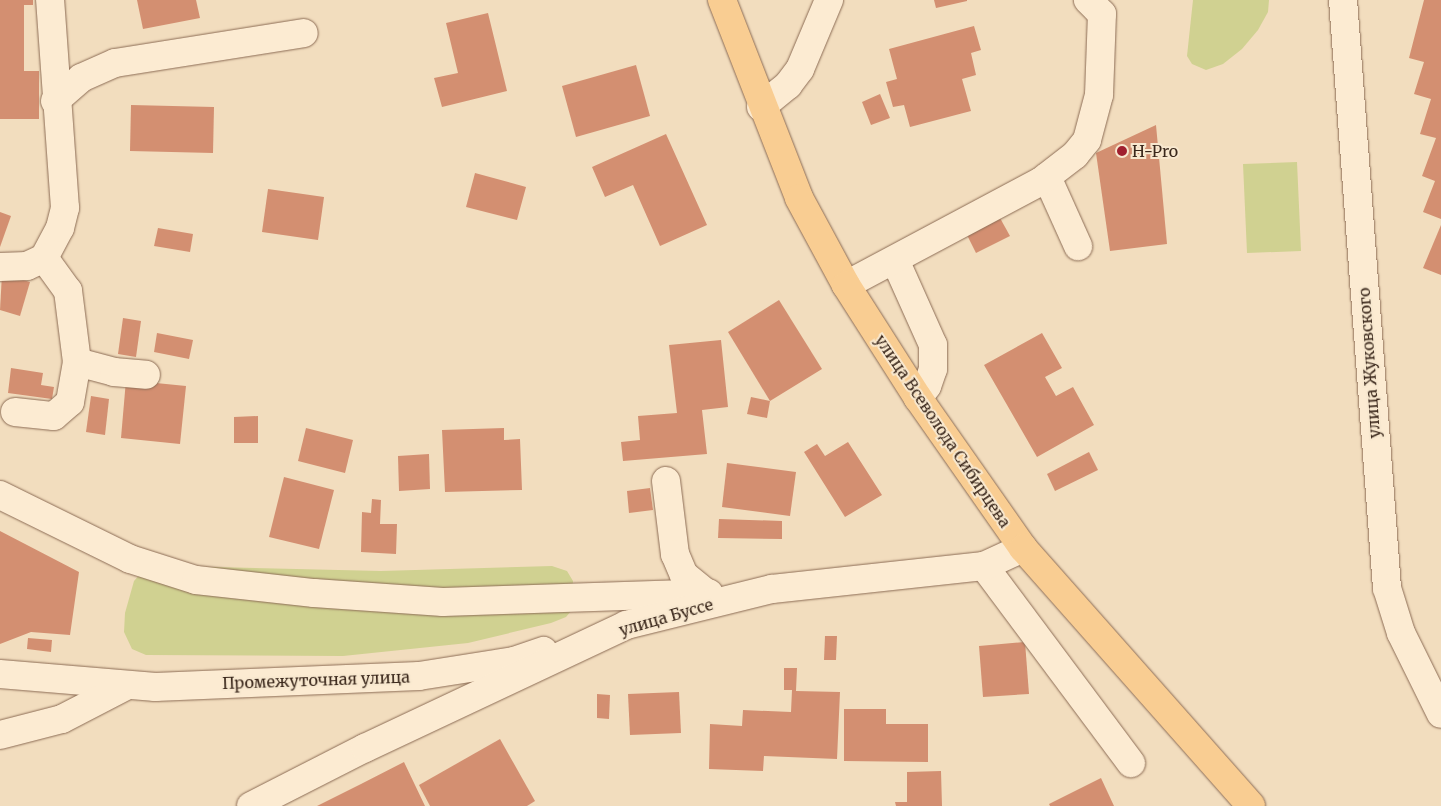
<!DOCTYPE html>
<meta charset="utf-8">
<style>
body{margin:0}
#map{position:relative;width:1441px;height:806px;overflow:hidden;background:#f2ddbe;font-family:Merriweather,serif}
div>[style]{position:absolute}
.green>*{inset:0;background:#d0d191}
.building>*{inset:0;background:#d38f71}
.roads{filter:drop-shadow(0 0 1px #8c6c55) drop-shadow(0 0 1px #8c6c55)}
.minor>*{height:28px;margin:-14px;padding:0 14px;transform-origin:14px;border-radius:14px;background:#fcebd2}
.major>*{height:28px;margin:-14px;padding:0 14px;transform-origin:14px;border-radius:14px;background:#f9cd92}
.dots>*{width:14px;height:14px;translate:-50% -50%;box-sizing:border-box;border:2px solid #f8e8cf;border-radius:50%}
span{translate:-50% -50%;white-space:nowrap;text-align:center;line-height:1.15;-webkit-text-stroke:4px #f8e8cf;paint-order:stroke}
.poi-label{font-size:16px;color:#3a271b}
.left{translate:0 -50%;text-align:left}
.street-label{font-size:16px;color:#3a271b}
</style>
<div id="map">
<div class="green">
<div style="clip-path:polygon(1193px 0,1269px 0,1268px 12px,1258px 30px,1242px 49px,1223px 64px,1206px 70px,1192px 64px,1187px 56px)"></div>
<div style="clip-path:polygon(1297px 162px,1301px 251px,1247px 253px,1243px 164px)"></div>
<div style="clip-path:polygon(170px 566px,381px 571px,552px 566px,567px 571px,573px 581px,572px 610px,566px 617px,551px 623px,468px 643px,343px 656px,146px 655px,132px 649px,124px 632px,125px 613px,134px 581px,142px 572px)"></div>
</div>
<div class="building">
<div style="clip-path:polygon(0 0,33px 0,33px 5px,24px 5px,24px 71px,39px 71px,39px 119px,0 119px)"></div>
<div style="clip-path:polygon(137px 0,196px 0,200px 18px,143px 29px)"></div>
<div style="clip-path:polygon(934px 0,967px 0,967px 1px,936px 8px)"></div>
<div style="clip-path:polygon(1424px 0,1441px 0,1441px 219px,1423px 212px,1435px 181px,1422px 176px,1436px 138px,1420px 134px,1431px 99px,1414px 94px,1424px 62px,1409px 58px)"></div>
<div style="clip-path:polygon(488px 13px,507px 91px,442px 107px,434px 78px,458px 73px,446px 23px)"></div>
<div style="clip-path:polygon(974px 26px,981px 50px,971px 53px,976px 75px,962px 79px,971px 111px,910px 127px,904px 105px,893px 107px,886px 82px,897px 79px,889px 49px)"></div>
<div style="clip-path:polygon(636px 65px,650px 116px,576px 137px,562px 86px)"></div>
<div style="clip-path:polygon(880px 94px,890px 118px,871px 125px,862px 102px)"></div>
<div style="clip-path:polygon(131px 105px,214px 107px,213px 153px,130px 151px)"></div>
<div style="clip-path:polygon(1156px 125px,1167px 244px,1110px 251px,1096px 153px)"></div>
<div style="clip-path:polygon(666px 134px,707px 225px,660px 246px,633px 185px,605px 197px,592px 167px)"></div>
<div style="clip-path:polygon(475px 173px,526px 187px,517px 220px,466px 207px)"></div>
<div style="clip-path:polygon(268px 189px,324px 197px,318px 240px,262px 232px)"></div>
<div style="clip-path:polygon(0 212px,11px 216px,0 247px)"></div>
<div style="clip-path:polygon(1000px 218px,1010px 236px,976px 253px,967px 235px)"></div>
<div style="clip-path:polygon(1441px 225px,1441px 275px,1423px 268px)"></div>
<div style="clip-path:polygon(158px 228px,193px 234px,190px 252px,154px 246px)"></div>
<div style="clip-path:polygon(2px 274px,30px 282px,20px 316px,0 310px)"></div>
<div style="clip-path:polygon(779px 300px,822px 369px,770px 401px,728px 332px)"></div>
<div style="clip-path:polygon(123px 318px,141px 321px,136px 357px,118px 354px)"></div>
<div style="clip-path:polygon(157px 333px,193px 340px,189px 359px,154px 352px)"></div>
<div style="clip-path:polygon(1042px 333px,1062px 368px,1045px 377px,1056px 396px,1073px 387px,1094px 425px,1037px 457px,984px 365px)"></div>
<div style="clip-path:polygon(721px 340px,728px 407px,702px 410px,707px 454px,623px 461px,621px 442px,640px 440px,638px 416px,677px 413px,669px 345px)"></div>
<div style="clip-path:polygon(11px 368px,43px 373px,41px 385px,54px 387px,52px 399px,8px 393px)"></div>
<div style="clip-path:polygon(126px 380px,186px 386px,180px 444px,121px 438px)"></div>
<div style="clip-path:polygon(91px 396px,109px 399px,105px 435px,86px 432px)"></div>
<div style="clip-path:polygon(751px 397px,770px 401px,767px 418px,747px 414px)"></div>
<div style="clip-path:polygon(258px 416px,258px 443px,234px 443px,234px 417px)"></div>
<div style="clip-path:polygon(306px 428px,353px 440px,345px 473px,298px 461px)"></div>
<div style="clip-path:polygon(504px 428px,504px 440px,520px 439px,522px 490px,445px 492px,442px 430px)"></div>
<div style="clip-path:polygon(848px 442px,882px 495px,845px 517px,804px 452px,817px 444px,825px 456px)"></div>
<div style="clip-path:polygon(1089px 452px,1098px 470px,1055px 491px,1047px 474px)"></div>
<div style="clip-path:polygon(429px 454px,430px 489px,399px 491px,398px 456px)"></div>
<div style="clip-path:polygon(727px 463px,796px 472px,790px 516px,722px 507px)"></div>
<div style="clip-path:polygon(284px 477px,334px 490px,319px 549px,269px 537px)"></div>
<div style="clip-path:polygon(650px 488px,653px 510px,629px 513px,627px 491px)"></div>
<div style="clip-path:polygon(372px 499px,381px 500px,380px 524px,397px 524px,396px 554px,361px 552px,362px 512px,371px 513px)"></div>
<div style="clip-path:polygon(719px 519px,782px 521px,782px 539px,718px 538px)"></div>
<div style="clip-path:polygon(0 531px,79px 572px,70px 635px,31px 632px,0 644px)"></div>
<div style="clip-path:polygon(825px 636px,837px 636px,836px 660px,824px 660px)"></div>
<div style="clip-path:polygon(28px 638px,52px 640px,51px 652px,27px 649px)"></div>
<div style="clip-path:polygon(1025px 642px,1029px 694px,983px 697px,979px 646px)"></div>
<div style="clip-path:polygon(784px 668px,797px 668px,796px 691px,840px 692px,837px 759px,764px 756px,763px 771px,709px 769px,710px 724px,742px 726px,743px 710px,791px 712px,792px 690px,784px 690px)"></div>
<div style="clip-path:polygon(679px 692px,681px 733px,630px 735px,628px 694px)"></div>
<div style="clip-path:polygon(597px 694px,610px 695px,609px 719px,597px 718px)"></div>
<div style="clip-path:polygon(844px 709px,886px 709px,886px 724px,928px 724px,928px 762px,844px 761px)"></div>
<div style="clip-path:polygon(500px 739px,535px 801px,527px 806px,430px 806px,419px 785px)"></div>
<div style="clip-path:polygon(404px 762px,425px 806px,317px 806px,361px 784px)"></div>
<div style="clip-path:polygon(941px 771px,942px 806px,896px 806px,895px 802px,907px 802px,907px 772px)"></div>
<div style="clip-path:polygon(1101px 778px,1114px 806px,1050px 806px,1049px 804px)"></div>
</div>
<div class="roads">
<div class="minor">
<div style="left:1343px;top:0;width:590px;rotate:85.72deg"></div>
<div style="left:1387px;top:588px;width:47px;rotate:72.7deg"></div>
<div style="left:1401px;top:633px;width:90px;rotate:63.7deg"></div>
<div style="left:55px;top:101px;width:35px;rotate:-41deg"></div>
<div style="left:81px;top:78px;width:37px;rotate:-24deg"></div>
<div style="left:115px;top:63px;width:191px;rotate:-9deg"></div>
<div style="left:761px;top:107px;width:35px;rotate:-39deg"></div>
<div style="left:788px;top:85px;width:20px;rotate:-53deg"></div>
<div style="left:800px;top:69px;width:75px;rotate:-67.2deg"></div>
<div style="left:1047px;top:177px;width:76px;rotate:65.8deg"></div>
<div style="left:895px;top:260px;width:93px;rotate:65.9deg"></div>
<div style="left:933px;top:345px;width:24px;rotate:90deg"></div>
<div style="left:933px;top:369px;width:18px;rotate:109deg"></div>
<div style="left:927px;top:386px;width:15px;rotate:127deg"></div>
<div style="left:0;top:267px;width:27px;rotate:-2deg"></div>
<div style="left:27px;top:266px;width:19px;rotate:-25deg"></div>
<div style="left:44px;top:258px;width:34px;rotate:-62deg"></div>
<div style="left:60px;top:228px;width:21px;rotate:-76deg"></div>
<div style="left:65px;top:208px;width:209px;rotate:-94.1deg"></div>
<div style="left:846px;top:285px;width:220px;rotate:-28deg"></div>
<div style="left:1040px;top:182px;width:44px;rotate:-37.6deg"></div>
<div style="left:1075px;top:155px;width:19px;rotate:-51deg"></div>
<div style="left:1087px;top:140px;width:47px;rotate:-75.1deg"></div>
<div style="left:1099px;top:95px;width:81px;rotate:-87.9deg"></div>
<div style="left:1102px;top:14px;width:20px;rotate:-135deg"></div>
<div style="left:77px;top:362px;width:38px;rotate:15deg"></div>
<div style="left:114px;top:372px;width:32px;rotate:5deg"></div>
<div style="left:15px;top:412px;width:39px;rotate:6deg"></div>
<div style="left:54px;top:416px;width:21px;rotate:-41deg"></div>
<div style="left:70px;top:402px;width:41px;rotate:-80.1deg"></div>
<div style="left:77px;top:362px;width:72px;rotate:-97.2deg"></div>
<div style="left:68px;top:291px;width:41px;rotate:-126deg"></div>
<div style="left:666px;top:481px;width:74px;rotate:83deg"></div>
<div style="left:675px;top:554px;width:23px;rotate:67deg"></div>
<div style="left:684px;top:575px;width:28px;rotate:39deg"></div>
<div style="left:0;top:495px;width:145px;rotate:26.2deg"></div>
<div style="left:130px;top:559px;width:69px;rotate:17.7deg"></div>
<div style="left:196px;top:580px;width:119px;rotate:6.3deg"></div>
<div style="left:314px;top:593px;width:129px;rotate:4deg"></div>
<div style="left:443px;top:602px;width:266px;rotate:-1.9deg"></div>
<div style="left:984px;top:566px;width:246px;rotate:53.3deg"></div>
<div style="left:0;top:674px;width:156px;rotate:4.8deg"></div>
<div style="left:155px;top:687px;width:264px;rotate:-2.4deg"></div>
<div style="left:419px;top:676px;width:96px;rotate:-9deg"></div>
<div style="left:514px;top:661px;width:31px;rotate:-19deg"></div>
<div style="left:0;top:735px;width:64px;rotate:-14.5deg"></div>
<div style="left:62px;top:719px;width:70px;rotate:-27.3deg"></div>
<div style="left:251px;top:806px;width:128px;rotate:-27deg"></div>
<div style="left:365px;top:748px;width:289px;rotate:-25.2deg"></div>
<div style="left:626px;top:625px;width:150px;rotate:-13.9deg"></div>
<div style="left:772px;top:589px;width:213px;rotate:-6.2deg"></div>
<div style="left:984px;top:566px;width:43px;rotate:-24.8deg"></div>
</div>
<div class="major">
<div style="left:722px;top:0;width:212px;rotate:68.7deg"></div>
<div style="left:799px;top:198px;width:99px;rotate:61.6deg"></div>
<div style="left:846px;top:285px;width:134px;rotate:57.5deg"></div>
<div style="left:918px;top:398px;width:183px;rotate:55deg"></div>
<div style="left:1023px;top:548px;width:344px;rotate:48.5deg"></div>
</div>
</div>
<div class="dots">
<div style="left:1122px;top:151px;background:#a0202f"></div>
</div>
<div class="poi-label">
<span class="left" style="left:1132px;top:151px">H-Pro</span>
</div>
<div class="street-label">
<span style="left:1369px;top:363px;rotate:-94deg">улица Жуковского</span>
<span style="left:943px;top:431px;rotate:56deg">улица Всеволода Сибирцева</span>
<span style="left:666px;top:617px;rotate:-16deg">улица Буссе</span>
<span style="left:316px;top:680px;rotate:-2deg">Промежуточная улица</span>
</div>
</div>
